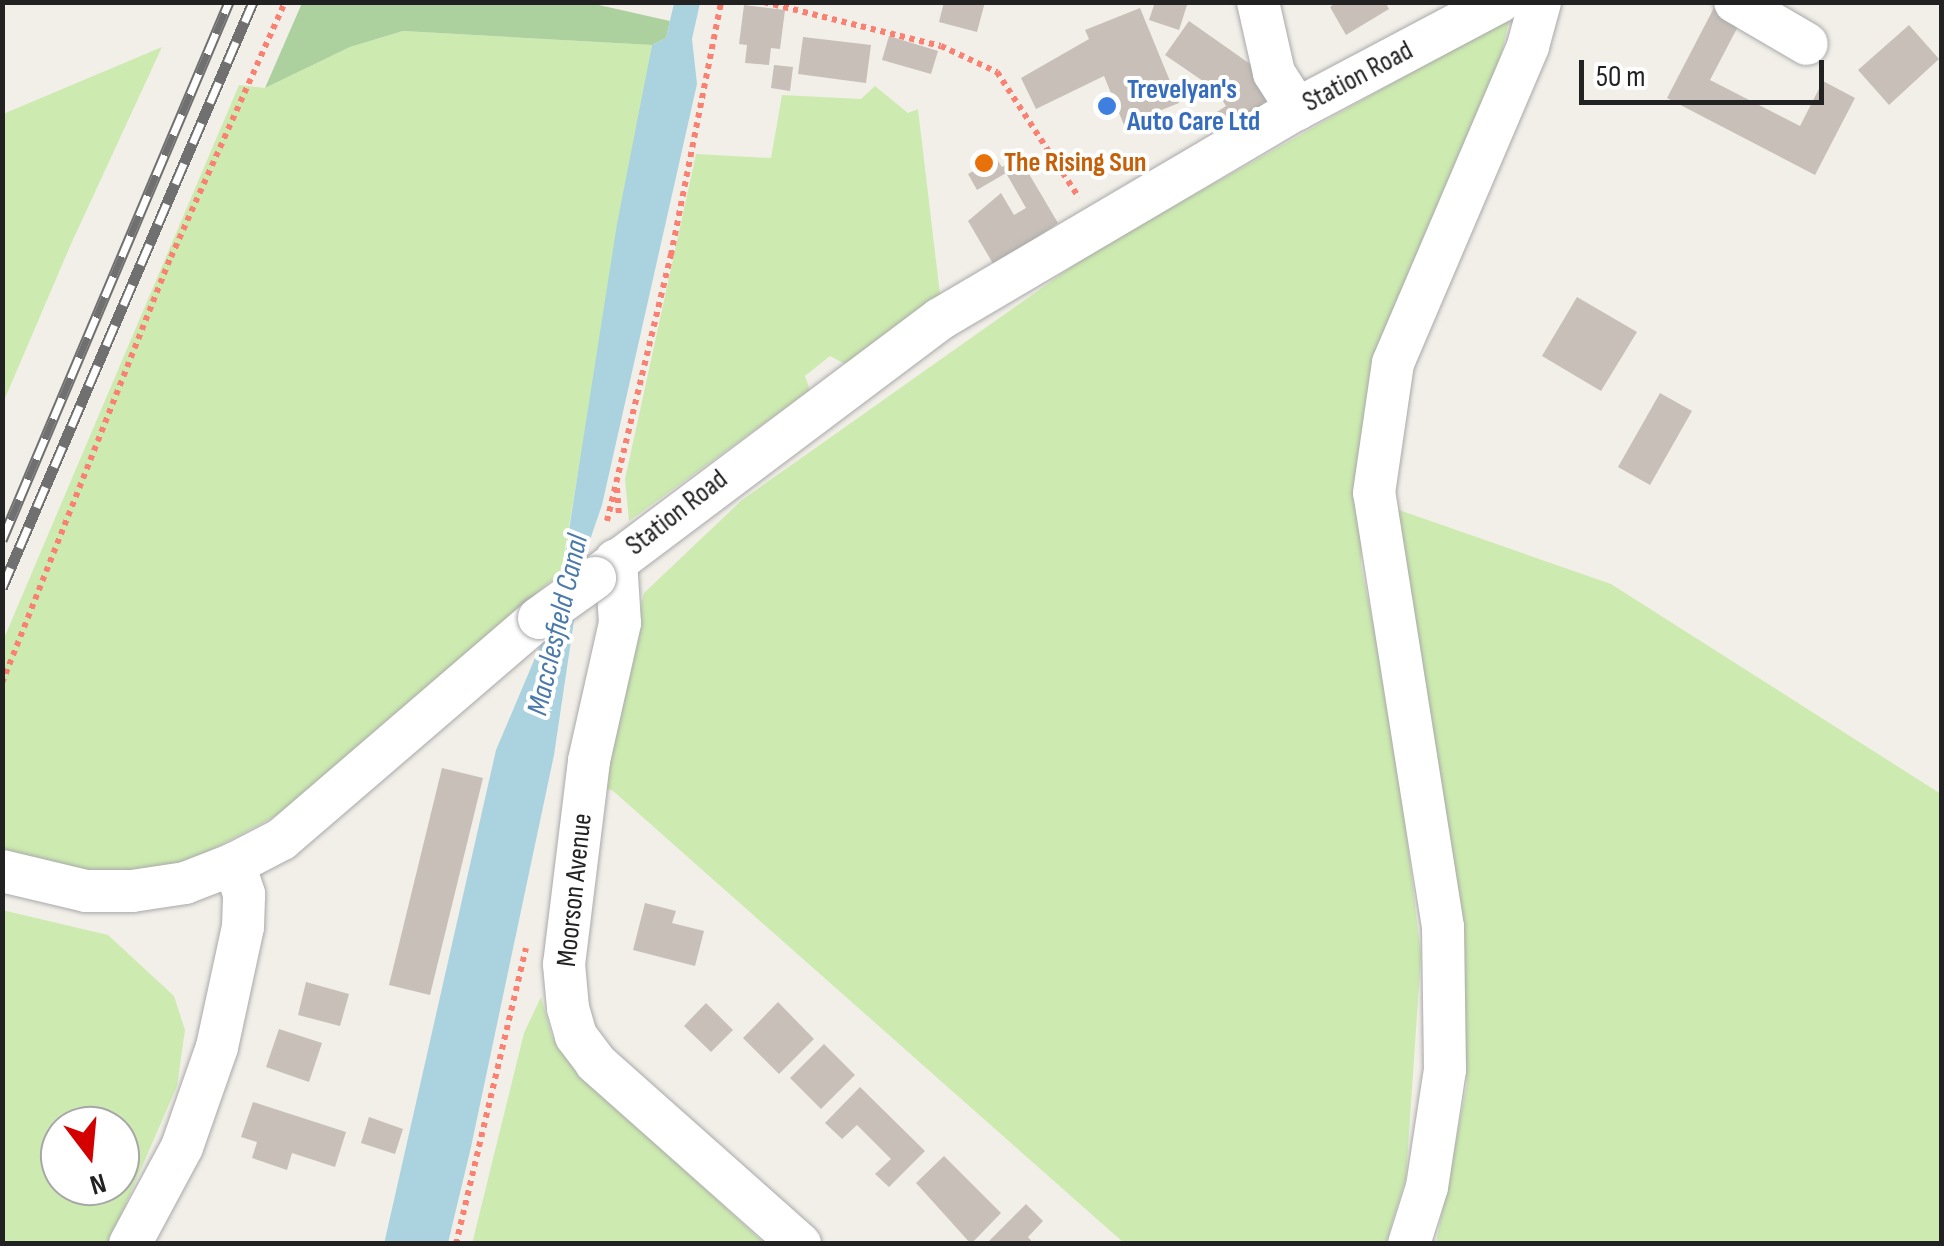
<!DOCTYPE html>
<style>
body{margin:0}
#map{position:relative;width:1944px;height:1246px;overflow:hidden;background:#f2efe9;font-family:"Sofia Sans Condensed",sans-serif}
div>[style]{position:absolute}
.grass>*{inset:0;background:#cdebb0}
.forest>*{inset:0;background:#add19e}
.water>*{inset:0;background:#aad3df}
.building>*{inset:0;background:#c7bfb8}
.path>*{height:6px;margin-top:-3px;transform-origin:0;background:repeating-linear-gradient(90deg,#fa8072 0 5px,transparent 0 10px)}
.roads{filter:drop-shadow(0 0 2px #a9a9a9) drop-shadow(0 0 2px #a9a9a9)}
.minor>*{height:42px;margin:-21px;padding:0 21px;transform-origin:21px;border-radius:21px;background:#fff}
.rail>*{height:11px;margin-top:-5.5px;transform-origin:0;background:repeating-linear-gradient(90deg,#fff 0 22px,#707070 0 44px);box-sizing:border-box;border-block:2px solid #707070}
.bridges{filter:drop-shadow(0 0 2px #a9a9a9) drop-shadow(0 0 2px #a9a9a9)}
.minor-bridge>*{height:42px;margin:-21px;padding:0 21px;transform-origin:21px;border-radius:21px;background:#fff}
.dots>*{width:28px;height:28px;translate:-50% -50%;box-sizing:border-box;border:5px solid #fff;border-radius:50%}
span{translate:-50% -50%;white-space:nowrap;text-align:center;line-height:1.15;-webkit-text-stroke:8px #fff;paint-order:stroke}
.street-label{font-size:28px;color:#222}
.shop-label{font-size:28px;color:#366cbe;font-weight:700}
.left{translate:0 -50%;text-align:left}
.food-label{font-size:28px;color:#c56008;font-weight:700}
.water-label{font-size:30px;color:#4a7aab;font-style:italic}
.frame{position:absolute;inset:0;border:5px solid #222;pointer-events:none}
.north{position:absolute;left:40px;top:1106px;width:100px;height:100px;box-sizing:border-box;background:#fff;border:2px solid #a7a7a7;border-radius:50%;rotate:164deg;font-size:28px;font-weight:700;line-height:40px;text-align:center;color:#222}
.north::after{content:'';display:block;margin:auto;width:35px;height:45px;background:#d40000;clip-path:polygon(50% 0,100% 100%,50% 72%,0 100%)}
.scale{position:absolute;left:1579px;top:60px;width:245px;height:45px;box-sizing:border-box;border:5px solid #222;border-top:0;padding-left:12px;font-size:30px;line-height:35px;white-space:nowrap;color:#222;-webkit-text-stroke:8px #fff;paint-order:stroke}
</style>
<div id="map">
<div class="grass">
<div style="clip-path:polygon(1510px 17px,1498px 68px,1386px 332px,1364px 410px,1361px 566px,1393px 718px,1421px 956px,1406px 1177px,1386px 1243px,1124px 1243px,612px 790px,599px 788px,644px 593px,742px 500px,1094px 251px)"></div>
<div style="clip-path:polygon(403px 31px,652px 45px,561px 572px,287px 810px,179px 867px,107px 882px,3px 860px,2px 643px,239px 85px,265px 88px,350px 47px)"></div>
<div style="clip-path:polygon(162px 47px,71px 244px,3px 403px,3px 114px)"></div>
<div style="clip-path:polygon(875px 86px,908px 113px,918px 109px,941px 303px,847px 365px,830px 356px,805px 376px,810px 390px,629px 521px,625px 479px,696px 154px,771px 158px,782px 95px,861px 99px)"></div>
<div style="clip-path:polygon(1396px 509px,1611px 584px,1941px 794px,1941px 1243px,1436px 1243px,1467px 1084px,1452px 895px)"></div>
<div style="clip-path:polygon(evenodd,2px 910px,108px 935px,174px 996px,185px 1030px,177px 1086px,109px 1243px,3px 1243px,2px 910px,60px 1126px,120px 1126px,120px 1186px,60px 1186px,60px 1126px)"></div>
<div style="clip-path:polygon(541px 997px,552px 1037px,594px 1087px,764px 1243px,472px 1244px,524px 1033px)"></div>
</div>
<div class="forest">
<div style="clip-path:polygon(302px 3px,590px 3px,670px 21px,666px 38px,652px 45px,403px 31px,350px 47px,265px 88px)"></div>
</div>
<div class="water">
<div style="clip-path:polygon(674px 3px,700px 3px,692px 39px,697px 84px,602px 505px,583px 560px,554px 755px,471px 1147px,448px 1243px,384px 1244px,496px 750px,557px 606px,617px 224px,652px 45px,666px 38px)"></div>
</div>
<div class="building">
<div style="clip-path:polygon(944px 2px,985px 2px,977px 32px,939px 22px)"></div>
<div style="clip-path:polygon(1155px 2px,1188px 2px,1179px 30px,1149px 20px)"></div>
<div style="clip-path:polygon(1337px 2px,1385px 2px,1389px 9px,1346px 35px,1330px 7px)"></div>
<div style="clip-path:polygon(1717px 2px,1744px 15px,1710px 80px,1800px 126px,1823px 81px,1855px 98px,1815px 175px,1667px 98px)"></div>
<div style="clip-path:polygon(744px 5px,785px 10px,780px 49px,771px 48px,769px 65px,745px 63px,747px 45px,739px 44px)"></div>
<div style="clip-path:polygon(1140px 8px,1179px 103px,1124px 125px,1104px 76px,1036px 109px,1021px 78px,1089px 39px,1085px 30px)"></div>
<div style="clip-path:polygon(1189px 21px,1253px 66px,1272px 97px,1262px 104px,1267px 112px,1223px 140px,1209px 117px,1226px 106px,1216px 90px,1165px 55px)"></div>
<div style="clip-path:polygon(1909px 25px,1939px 59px,1889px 105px,1858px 70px)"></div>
<div style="clip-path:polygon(889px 36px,938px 51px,931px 74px,882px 60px)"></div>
<div style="clip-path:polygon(803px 37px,871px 45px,866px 83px,798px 74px)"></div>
<div style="clip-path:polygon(774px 65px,793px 67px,790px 91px,771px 88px)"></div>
<div style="clip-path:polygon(1019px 157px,1058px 223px,995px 267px,968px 221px,1001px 193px,1014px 215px,1026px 208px,1006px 173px,977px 190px,968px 174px,996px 158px,1002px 167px)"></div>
<div style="clip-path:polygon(1577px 297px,1637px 332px,1601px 391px,1542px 356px)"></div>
<div style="clip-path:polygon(1660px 393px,1692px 411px,1650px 485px,1618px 467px)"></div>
<div style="clip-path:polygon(442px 768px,483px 778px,430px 995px,389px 985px)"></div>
<div style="clip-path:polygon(645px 903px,676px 911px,672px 923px,704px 931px,695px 966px,633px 950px)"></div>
<div style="clip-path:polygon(306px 982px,349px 994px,340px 1026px,298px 1015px)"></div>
<div style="clip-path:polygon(778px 1002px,814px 1039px,779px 1074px,743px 1038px)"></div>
<div style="clip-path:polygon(706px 1003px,733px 1030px,711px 1052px,684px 1026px)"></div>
<div style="clip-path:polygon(279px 1029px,322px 1043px,309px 1082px,266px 1067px)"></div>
<div style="clip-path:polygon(824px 1044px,855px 1075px,821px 1109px,790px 1078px)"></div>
<div style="clip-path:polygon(860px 1087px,925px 1151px,889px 1187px,875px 1174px,891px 1159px,857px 1125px,842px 1139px,825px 1123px)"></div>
<div style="clip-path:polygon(253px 1102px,346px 1132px,335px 1167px,292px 1153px,287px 1170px,252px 1158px,257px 1142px,241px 1137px)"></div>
<div style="clip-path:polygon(369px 1117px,403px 1129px,395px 1154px,361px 1143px)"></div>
<div style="clip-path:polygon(944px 1156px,1001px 1213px,971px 1244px,916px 1183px)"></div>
<div style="clip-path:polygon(1026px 1204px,1043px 1221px,1028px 1237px,1034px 1244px,986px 1244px)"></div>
</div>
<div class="path">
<div style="left:764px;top:2px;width:182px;rotate:14deg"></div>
<div style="left:941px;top:46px;width:62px;rotate:24.9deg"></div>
<div style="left:997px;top:72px;width:150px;rotate:56.9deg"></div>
<div style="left:617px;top:488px;width:28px;rotate:86deg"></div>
<div style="left:607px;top:521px;width:274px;rotate:-76.5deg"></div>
<div style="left:671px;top:255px;width:258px;rotate:-78.8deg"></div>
<div style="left:2px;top:683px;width:458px;rotate:-68.4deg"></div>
<div style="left:171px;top:257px;width:279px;rotate:-65.9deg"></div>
<div style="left:456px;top:1244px;width:304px;rotate:-76.7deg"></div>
</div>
<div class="roads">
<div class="minor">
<div style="left:1258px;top:2px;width:73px;rotate:77.3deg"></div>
<div style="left:1274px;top:73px;width:43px;rotate:57.4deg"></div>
<div style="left:1735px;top:2px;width:83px;rotate:30.3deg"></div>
<div style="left:616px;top:560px;width:63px;rotate:86.4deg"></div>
<div style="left:620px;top:623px;width:141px;rotate:102.7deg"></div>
<div style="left:589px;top:761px;width:205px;rotate:97deg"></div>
<div style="left:564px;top:964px;width:44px;rotate:84.8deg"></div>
<div style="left:568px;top:1008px;width:29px;rotate:74deg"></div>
<div style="left:576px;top:1036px;width:34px;rotate:53deg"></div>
<div style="left:596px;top:1063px;width:273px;rotate:41.6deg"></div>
<div style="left:595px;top:578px;width:431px;rotate:-36.9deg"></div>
<div style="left:940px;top:319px;width:414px;rotate:-30.5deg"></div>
<div style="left:1297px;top:109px;width:229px;rotate:-27.9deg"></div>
<div style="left:2px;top:871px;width:86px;rotate:13.4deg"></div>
<div style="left:86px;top:891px;width:46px"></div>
<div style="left:132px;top:891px;width:54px;rotate:-8.6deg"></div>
<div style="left:185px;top:883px;width:53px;rotate:-21.2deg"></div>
<div style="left:234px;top:864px;width:54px;rotate:-27.5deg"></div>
<div style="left:282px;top:839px;width:339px;rotate:-40.7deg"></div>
<div style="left:130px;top:1244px;width:110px;rotate:-61.8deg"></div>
<div style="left:182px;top:1147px;width:106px;rotate:-70.7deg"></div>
<div style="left:217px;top:1047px;width:123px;rotate:-77.8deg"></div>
<div style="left:243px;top:927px;width:33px;rotate:-88deg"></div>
<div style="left:244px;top:894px;width:32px;rotate:-108deg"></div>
<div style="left:1409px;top:1244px;width:60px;rotate:-72.5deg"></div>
<div style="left:1427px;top:1187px;width:118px;rotate:-81.3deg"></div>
<div style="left:1445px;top:1070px;width:143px;rotate:-90.8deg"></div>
<div style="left:1443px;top:927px;width:439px;rotate:-99deg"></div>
<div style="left:1374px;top:493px;width:131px;rotate:-81.7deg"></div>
<div style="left:1393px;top:363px;width:345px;rotate:-66.9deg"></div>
<div style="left:1528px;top:46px;width:46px;rotate:-74.7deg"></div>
</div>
</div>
<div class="rail">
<div style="left:2px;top:540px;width:584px;rotate:-67.12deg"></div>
<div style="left:2px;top:588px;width:637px;rotate:-66.81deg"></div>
</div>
<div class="bridges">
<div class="minor-bridge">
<div style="left:539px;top:618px;width:69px;rotate:-35.5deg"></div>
</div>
</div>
<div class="dots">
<div style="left:1107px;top:106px;background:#3f7fe0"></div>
<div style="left:984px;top:163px;background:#e8710a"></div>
</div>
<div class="street-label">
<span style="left:1358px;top:77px;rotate:-28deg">Station Road</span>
<span style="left:677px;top:513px;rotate:-38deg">Station Road</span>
<span style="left:575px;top:890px;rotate:-84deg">Moorson Avenue</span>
</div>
<div class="shop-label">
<span class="left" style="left:1127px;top:106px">Trevelyan's<br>Auto Care Ltd</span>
</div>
<div class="food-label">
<span class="left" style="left:1004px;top:163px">The Rising Sun</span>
</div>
<div class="water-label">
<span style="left:558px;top:625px;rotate:-77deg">Macclesfield Canal</span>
</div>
<div class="frame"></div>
<div class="north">N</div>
<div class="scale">50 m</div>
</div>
